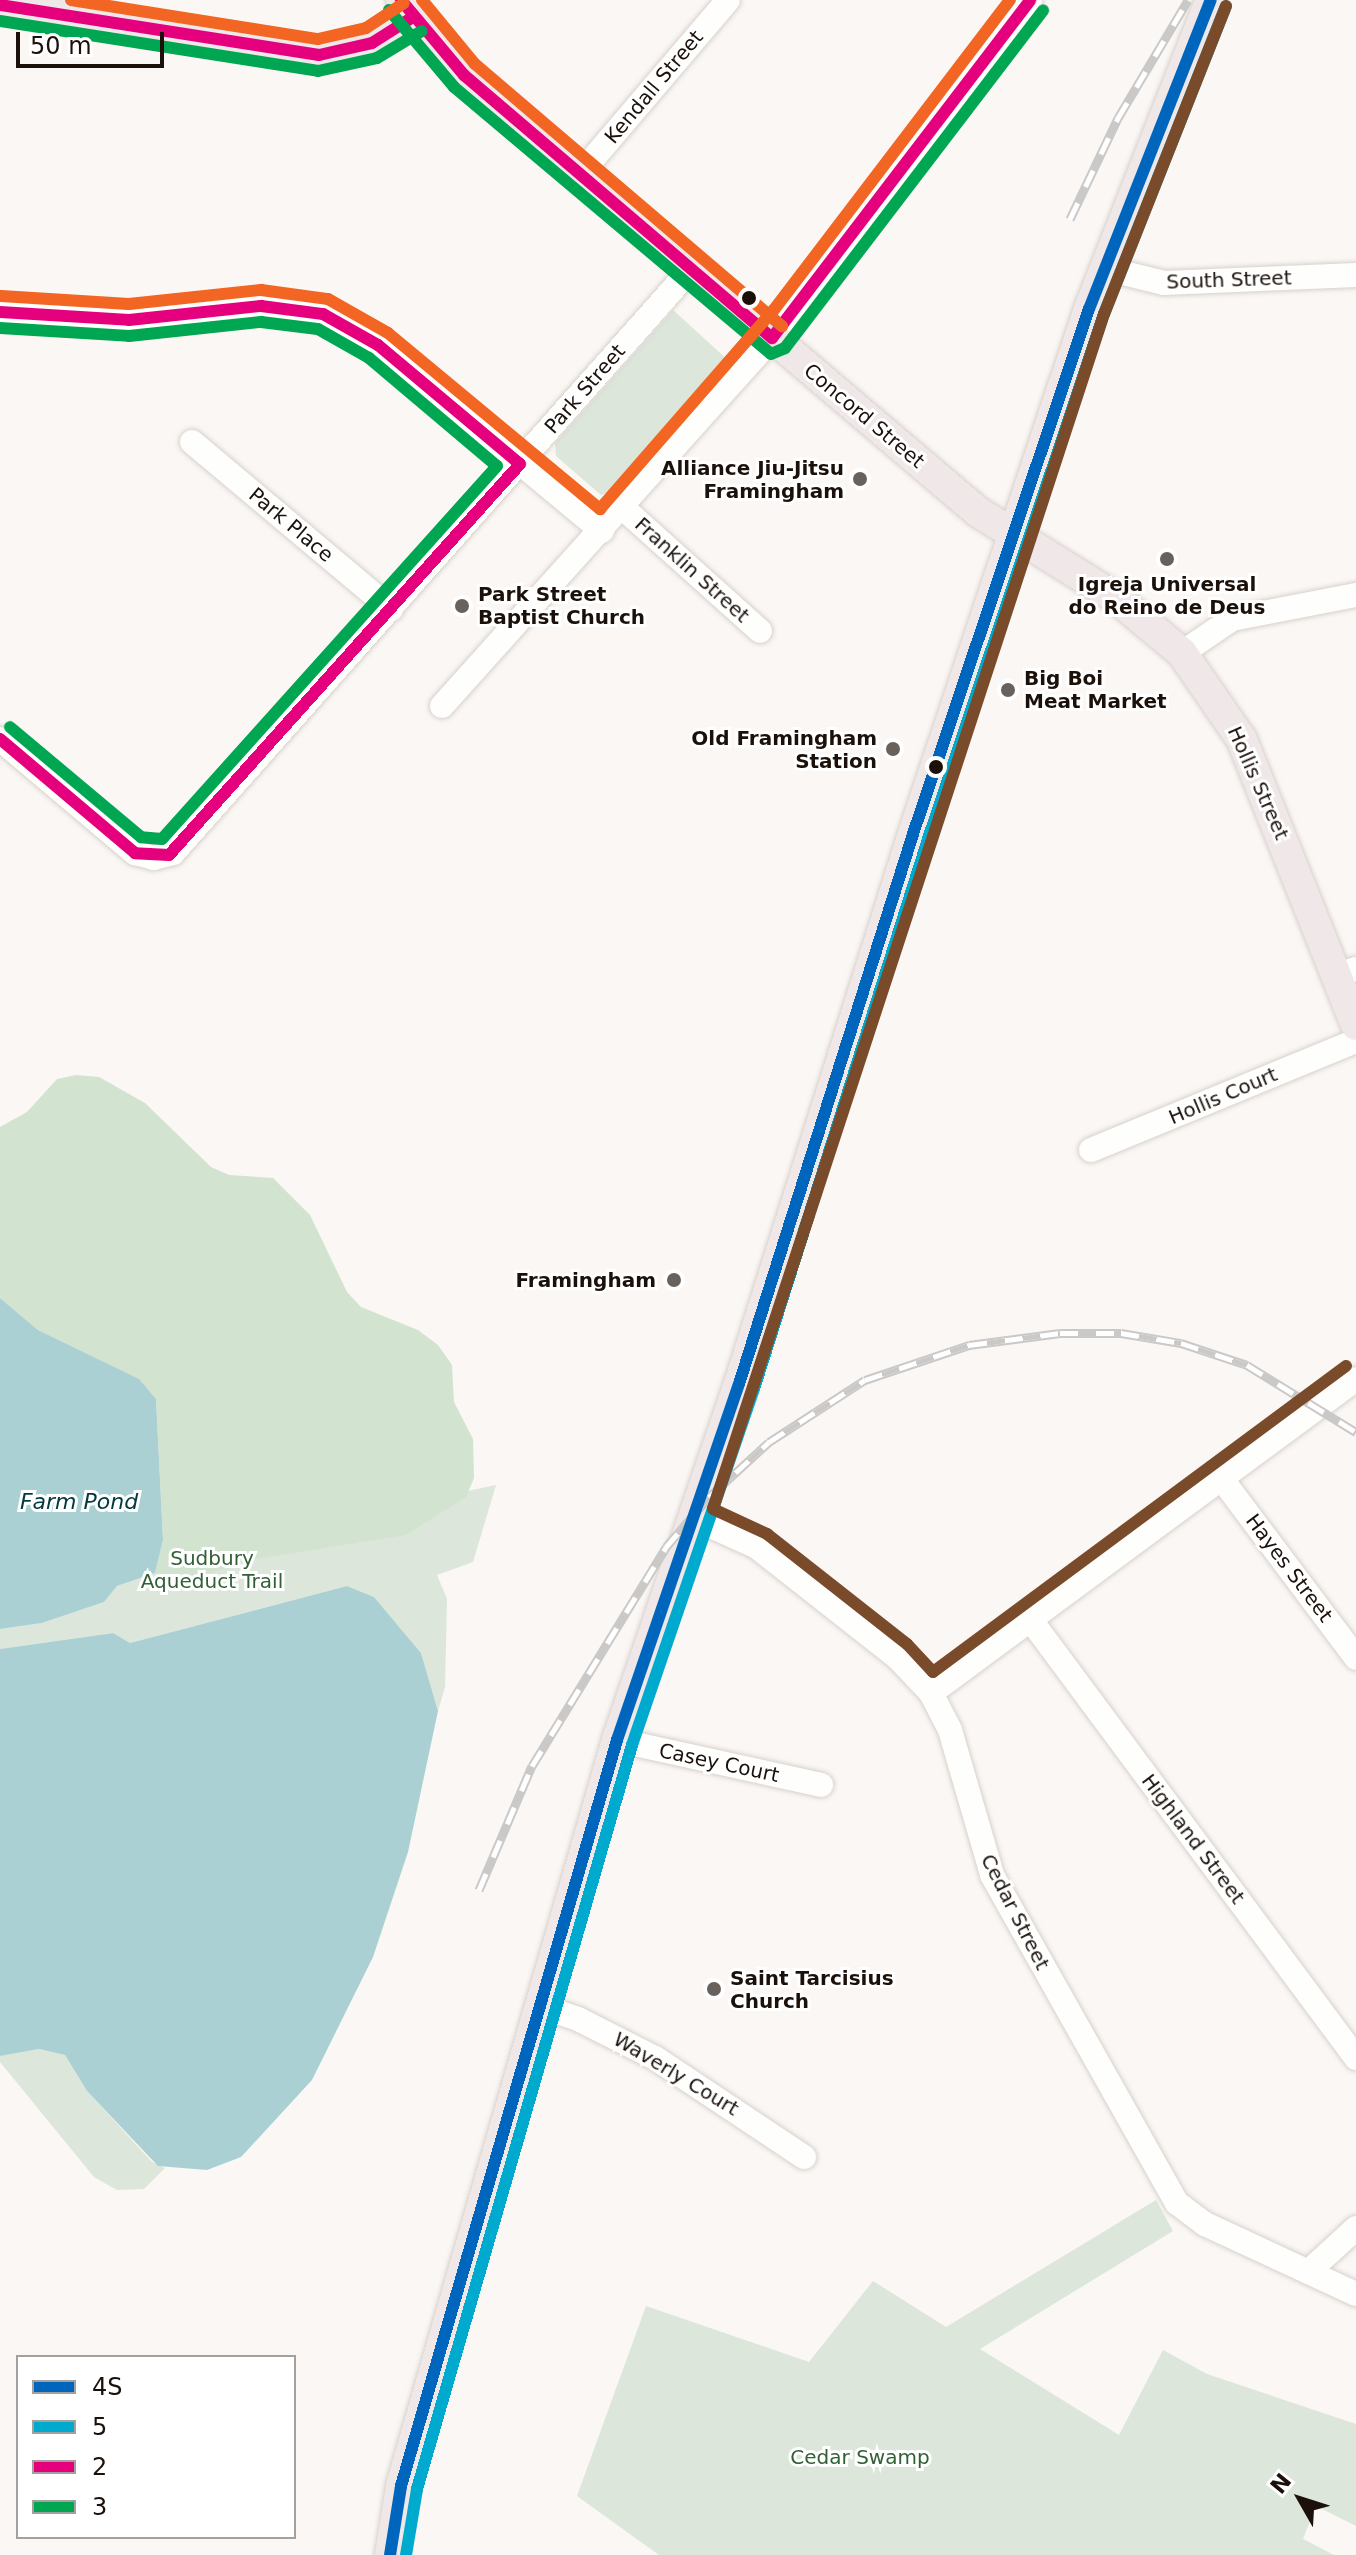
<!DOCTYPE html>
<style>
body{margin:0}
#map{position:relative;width:1356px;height:2555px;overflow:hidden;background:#faf7f4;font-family:"DejaVu Sans",sans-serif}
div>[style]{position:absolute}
.green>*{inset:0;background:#dce6da}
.forest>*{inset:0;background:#d2e4d0}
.water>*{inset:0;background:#aad0d4}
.roads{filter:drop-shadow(0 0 2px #d8d1cc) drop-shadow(0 0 2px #d8d1cc)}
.minor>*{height:24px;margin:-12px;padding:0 12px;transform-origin:12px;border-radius:12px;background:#fefefd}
.major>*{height:30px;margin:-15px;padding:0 15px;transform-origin:15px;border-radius:15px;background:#f0e8e8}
.rail>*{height:9px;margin-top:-4.5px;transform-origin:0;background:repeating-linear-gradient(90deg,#fff 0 18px,#cac9c8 0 36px);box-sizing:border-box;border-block:2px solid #cac9c8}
.bus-1>*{height:12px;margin:-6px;padding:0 6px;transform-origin:6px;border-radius:6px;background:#0065bd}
.bus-2>*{height:12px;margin:-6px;padding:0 6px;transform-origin:6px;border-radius:6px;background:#00a9ce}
.bus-3>*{height:12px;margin:-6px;padding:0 6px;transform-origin:6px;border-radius:6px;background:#e5007d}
.bus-4>*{height:12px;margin:-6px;padding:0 6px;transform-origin:6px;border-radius:6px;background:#00a651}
.bus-5>*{height:12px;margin:-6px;padding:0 6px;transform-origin:6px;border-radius:6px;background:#7a4b2a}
.bus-6>*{height:12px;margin:-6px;padding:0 6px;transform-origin:6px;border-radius:6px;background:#f26522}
.dots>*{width:22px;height:22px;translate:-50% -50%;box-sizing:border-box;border:4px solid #fff;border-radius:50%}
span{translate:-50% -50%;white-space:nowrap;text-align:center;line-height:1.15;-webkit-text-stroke:6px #fff;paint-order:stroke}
.street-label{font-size:20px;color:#1b110a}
.poi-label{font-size:20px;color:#1b110a;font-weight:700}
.right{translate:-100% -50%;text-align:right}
.left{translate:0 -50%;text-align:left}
.park-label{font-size:20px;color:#306034}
.water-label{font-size:22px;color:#02393f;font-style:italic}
.legend{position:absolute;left:16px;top:2355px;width:280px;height:184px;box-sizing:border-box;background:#fff;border:2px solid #a4a09d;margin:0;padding:10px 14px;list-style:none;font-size:24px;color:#1b110a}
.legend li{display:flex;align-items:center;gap:16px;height:40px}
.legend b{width:40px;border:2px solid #a4a09d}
.north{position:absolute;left:1260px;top:2459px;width:80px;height:80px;-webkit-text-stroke:6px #fff;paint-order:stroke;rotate:309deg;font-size:22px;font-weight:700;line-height:32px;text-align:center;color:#1b110a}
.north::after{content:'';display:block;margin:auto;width:28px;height:36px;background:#1b110a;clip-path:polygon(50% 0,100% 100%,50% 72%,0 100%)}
.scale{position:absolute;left:16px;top:32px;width:148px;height:36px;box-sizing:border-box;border:4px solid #1b110a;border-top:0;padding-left:10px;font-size:24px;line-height:28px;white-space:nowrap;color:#1b110a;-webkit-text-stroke:6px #fff;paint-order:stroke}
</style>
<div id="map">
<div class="green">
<div style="clip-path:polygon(673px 310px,729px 361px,616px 490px,601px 495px,556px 456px,555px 443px)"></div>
<div style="clip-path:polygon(496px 1485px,473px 1562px,437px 1575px,447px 1599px,445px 1687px,438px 1711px,421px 1653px,374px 1597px,347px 1586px,130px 1643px,112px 1633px,0 1649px,0 1629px,42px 1623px,104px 1602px,117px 1586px,155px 1573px,386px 1508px)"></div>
<div style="clip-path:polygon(39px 2049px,65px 2055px,87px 2091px,152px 2162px,165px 2168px,144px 2189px,117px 2190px,94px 2177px,0 2062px,0 2056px)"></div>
<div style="clip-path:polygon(1156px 2200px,1173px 2231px,980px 2349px,1119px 2435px,1163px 2350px,1207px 2374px,1356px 2424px,1356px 2526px,1316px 2506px,1303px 2539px,1334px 2555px,659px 2555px,577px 2496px,646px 2306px,809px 2362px,873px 2281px,946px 2327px)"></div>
</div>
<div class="forest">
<div style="clip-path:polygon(76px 1075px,99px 1077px,145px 1103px,211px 1167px,229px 1175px,273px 1178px,310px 1215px,347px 1292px,361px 1307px,418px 1330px,438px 1345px,452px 1365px,454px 1402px,473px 1439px,474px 1478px,466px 1497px,406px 1535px,249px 1560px,181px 1583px,155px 1573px,163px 1540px,156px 1399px,138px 1379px,38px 1330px,0 1298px,0 1127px,27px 1112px,57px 1079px)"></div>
</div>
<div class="water">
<div style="clip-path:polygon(0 1298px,38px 1330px,139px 1379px,156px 1399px,163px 1540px,155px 1573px,117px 1586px,104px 1602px,42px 1623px,0 1629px)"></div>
<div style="clip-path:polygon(347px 1586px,374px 1597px,421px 1653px,438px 1711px,408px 1852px,373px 1957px,312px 2080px,241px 2157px,207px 2170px,158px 2166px,87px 2091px,65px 2055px,39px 2049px,0 2056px,0 1649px,113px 1633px,130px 1643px)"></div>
</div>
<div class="roads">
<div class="minor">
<div style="left:580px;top:174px;width:228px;rotate:-49.6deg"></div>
<div style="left:1103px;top:268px;width:63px;rotate:13.8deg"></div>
<div style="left:1164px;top:283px;width:192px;rotate:-2.4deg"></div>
<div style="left:0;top:312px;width:129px;rotate:3.5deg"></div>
<div style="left:129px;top:320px;width:133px;rotate:-6.1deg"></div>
<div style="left:261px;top:306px;width:63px;rotate:7.4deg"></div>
<div style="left:323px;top:314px;width:63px;rotate:29.4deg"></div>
<div style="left:378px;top:345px;width:291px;rotate:39.7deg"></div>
<div style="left:192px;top:442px;width:260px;rotate:40deg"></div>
<div style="left:623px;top:508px;width:184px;rotate:41.9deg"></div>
<div style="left:1182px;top:653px;width:60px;rotate:-34.2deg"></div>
<div style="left:1232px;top:619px;width:126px;rotate:-11deg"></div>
<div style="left:442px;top:706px;width:494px;rotate:-48.1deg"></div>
<div style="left:772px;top:338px;width:425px;rotate:-52.6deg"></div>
<div style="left:0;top:739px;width:177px;rotate:40.2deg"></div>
<div style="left:135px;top:853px;width:20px;rotate:15deg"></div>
<div style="left:154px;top:858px;width:20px;rotate:-15deg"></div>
<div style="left:173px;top:853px;width:781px;rotate:-48.43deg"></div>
<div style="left:1336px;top:975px;width:21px;rotate:-17deg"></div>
<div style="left:1091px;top:1150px;width:287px;rotate:-22.4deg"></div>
<div style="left:1221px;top:1478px;width:225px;rotate:53.1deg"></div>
<div style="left:693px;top:1518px;width:70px;rotate:24.4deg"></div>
<div style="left:757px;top:1547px;width:178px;rotate:38.2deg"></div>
<div style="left:897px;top:1657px;width:50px;rotate:46.6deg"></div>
<div style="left:931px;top:1693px;width:42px;rotate:62.8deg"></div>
<div style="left:950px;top:1730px;width:151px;rotate:73.8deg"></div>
<div style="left:992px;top:1875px;width:377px;rotate:60.6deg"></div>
<div style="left:1177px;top:2203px;width:35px;rotate:37deg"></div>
<div style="left:1205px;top:2224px;width:166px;rotate:24.9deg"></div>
<div style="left:1030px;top:1619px;width:547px;rotate:53.4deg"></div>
<div style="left:931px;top:1693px;width:528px;rotate:-36.46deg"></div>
<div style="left:617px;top:1740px;width:209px;rotate:12.4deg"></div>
<div style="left:540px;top:2006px;width:40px;rotate:18.9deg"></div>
<div style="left:578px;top:2019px;width:86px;rotate:26.9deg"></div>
<div style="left:655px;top:2058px;width:179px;rotate:33.6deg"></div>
<div style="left:1308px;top:2272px;width:65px;rotate:-42.5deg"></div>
</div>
<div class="major">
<div style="left:401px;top:0;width:98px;rotate:50deg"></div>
<div style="left:464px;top:75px;width:675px;rotate:40.37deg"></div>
<div style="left:978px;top:512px;width:163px;rotate:31.9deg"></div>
<div style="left:1116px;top:598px;width:86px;rotate:39.8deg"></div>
<div style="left:1182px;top:653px;width:106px;rotate:55.4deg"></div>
<div style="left:1242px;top:740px;width:307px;rotate:68.2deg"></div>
<div style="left:0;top:5px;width:323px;rotate:8.9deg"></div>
<div style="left:319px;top:55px;width:54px;rotate:-12.8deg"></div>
<div style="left:372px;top:43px;width:49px;rotate:-32.4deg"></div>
<div style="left:390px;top:2555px;width:70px;rotate:-80.9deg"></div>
<div style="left:401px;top:2486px;width:777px;rotate:-73.85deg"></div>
<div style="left:617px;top:1740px;width:376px;rotate:-71.1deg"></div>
<div style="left:739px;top:1384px;width:577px;rotate:-72.44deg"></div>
<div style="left:913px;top:834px;width:554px;rotate:-71.47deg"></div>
<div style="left:1089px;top:309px;width:332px;rotate:-68.5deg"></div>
</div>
</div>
<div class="rail">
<div style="left:1070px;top:219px;width:112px;rotate:-64.6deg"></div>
<div style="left:1118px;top:118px;width:137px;rotate:-59.3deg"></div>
<div style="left:479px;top:1890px;width:135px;rotate:-66.9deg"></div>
<div style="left:532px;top:1766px;width:257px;rotate:-58.5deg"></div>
<div style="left:666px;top:1547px;width:66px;rotate:-49.3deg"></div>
<div style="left:709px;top:1497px;width:81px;rotate:-42.5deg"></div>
<div style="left:769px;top:1442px;width:114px;rotate:-32.9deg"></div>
<div style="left:865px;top:1380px;width:110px;rotate:-18.6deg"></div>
<div style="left:969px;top:1345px;width:92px;rotate:-7.5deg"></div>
<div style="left:1060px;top:1333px;width:61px"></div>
<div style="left:1121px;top:1333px;width:61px;rotate:9.5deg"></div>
<div style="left:1181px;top:1343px;width:70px;rotate:18.4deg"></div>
<div style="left:1247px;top:1365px;width:128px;rotate:31.6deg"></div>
</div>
<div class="bus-1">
<div style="left:390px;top:2555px;width:70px;rotate:-80.9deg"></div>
<div style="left:401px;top:2486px;width:777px;rotate:-73.85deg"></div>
<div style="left:617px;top:1740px;width:376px;rotate:-71.1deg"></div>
<div style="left:739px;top:1384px;width:577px;rotate:-72.44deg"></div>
<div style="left:913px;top:834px;width:554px;rotate:-71.47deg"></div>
<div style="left:1089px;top:309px;width:332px;rotate:-68.5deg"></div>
</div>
<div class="bus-2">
<div style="left:406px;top:2555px;width:67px;rotate:-80.5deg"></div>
<div style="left:417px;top:2489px;width:774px;rotate:-73.88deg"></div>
<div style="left:632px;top:1745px;width:376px;rotate:-71.1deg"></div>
<div style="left:754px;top:1389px;width:577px;rotate:-72.44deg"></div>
<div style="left:928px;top:839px;width:554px;rotate:-71.47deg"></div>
<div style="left:1104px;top:314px;width:331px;rotate:-68.4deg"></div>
</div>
<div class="bus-3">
<div style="left:401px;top:0;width:98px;rotate:50deg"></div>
<div style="left:464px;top:75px;width:405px;rotate:40.5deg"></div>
<div style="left:772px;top:338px;width:425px;rotate:-52.6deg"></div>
<div style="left:0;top:5px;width:323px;rotate:8.9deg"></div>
<div style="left:319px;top:55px;width:54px;rotate:-12.8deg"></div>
<div style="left:372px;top:43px;width:49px;rotate:-32.4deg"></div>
<div style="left:0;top:312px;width:129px;rotate:3.5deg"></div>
<div style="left:129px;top:320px;width:133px;rotate:-6.1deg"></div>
<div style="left:261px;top:306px;width:63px;rotate:7.4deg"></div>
<div style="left:323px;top:314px;width:63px;rotate:29.4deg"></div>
<div style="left:378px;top:345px;width:185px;rotate:40deg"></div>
<div style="left:520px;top:464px;width:525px;rotate:131.91deg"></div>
<div style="left:169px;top:855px;width:34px;rotate:-177deg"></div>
<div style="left:135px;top:853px;width:177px;rotate:-139.8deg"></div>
</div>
<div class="bus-4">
<div style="left:389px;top:10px;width:101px;rotate:49.8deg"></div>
<div style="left:454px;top:87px;width:414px;rotate:40.1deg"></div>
<div style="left:771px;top:354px;width:15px;rotate:-23deg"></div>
<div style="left:785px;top:348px;width:425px;rotate:-52.6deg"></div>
<div style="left:0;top:21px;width:322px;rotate:8.9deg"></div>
<div style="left:318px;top:71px;width:60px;rotate:-12.4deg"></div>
<div style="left:377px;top:58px;width:52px;rotate:-31deg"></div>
<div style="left:0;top:328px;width:129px;rotate:3.5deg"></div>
<div style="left:129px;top:336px;width:133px;rotate:-6.1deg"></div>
<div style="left:261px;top:322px;width:57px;rotate:7deg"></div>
<div style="left:318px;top:329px;width:59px;rotate:29.6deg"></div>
<div style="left:369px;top:358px;width:167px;rotate:40.2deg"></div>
<div style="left:497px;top:466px;width:501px;rotate:131.93deg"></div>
<div style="left:162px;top:839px;width:21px;rotate:-175deg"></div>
<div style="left:141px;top:837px;width:171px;rotate:-140deg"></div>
</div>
<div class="bus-5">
<div style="left:1226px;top:6px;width:331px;rotate:111.6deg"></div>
<div style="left:1104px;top:314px;width:1257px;rotate:108.12deg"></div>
<div style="left:713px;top:1509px;width:60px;rotate:24.8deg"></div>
<div style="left:767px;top:1534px;width:178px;rotate:38.2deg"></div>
<div style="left:907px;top:1644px;width:38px;rotate:47deg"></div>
<div style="left:933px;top:1672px;width:514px;rotate:-36.54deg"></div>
</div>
<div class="bus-6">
<div style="left:71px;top:0;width:250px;rotate:9deg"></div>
<div style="left:318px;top:39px;width:49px;rotate:-12.9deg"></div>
<div style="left:366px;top:28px;width:45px;rotate:-33.3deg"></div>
<div style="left:422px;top:0;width:83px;rotate:50.4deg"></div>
<div style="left:475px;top:64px;width:404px;rotate:40.5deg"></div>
<div style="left:1px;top:296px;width:128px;rotate:3.6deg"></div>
<div style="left:129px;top:304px;width:133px;rotate:-6.1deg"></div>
<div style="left:261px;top:290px;width:68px;rotate:7.7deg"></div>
<div style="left:328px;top:299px;width:69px;rotate:29.5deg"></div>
<div style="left:388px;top:333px;width:276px;rotate:39.7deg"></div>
<div style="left:600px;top:509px;width:263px;rotate:-48.9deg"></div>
<div style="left:773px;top:311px;width:391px;rotate:-52.7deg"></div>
</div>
<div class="dots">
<div style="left:749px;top:298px;background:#1b110a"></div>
<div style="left:860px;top:479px;background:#69625c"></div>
<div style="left:1167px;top:559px;background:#69625c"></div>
<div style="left:462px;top:606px;background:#69625c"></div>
<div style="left:1008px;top:690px;background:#69625c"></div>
<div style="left:893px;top:749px;background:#69625c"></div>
<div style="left:936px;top:767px;background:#1b110a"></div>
<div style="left:674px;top:1280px;background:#69625c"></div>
<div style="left:714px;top:1989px;background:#69625c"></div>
</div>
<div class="street-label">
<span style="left:654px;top:87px;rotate:-50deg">Kendall Street</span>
<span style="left:1229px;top:280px;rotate:-2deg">South Street</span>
<span style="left:585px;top:389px;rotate:-49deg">Park Street</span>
<span style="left:864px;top:416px;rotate:40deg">Concord Street</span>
<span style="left:291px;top:525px;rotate:40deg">Park Place</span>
<span style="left:692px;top:570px;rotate:42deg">Franklin Street</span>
<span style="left:1258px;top:783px;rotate:66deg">Hollis Street</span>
<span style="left:1223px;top:1096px;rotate:-23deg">Hollis Court</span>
<span style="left:1289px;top:1568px;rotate:53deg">Hayes Street</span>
<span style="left:719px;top:1763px;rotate:12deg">Casey Court</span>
<span style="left:1193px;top:1839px;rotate:53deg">Highland Street</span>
<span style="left:1015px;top:1912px;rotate:63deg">Cedar Street</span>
<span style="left:676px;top:2074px;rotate:31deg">Waverly Court</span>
</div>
<div class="poi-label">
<span class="right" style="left:844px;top:480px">Alliance Jiu-Jitsu<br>Framingham</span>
<span style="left:1167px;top:596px">Igreja Universal<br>do Reino de Deus</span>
<span class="left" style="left:478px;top:606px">Park Street<br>Baptist Church</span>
<span class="left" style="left:1024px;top:690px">Big Boi<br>Meat Market</span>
<span class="right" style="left:877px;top:750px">Old Framingham<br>Station</span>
<span class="right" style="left:656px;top:1280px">Framingham</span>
<span class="left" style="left:730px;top:1990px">Saint Tarcisius<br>Church</span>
</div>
<div class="park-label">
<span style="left:212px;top:1570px">Sudbury<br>Aqueduct Trail</span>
<span style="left:860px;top:2457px">Cedar Swamp</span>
</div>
<div class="water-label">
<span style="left:79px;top:1502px">Farm Pond</span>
</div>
<ul class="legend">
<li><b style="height:10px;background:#0065bd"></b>4S</li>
<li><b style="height:10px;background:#00a9ce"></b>5</li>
<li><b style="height:10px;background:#e5007d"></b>2</li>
<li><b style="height:10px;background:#00a651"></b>3</li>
</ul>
<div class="north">N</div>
<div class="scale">50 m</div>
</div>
